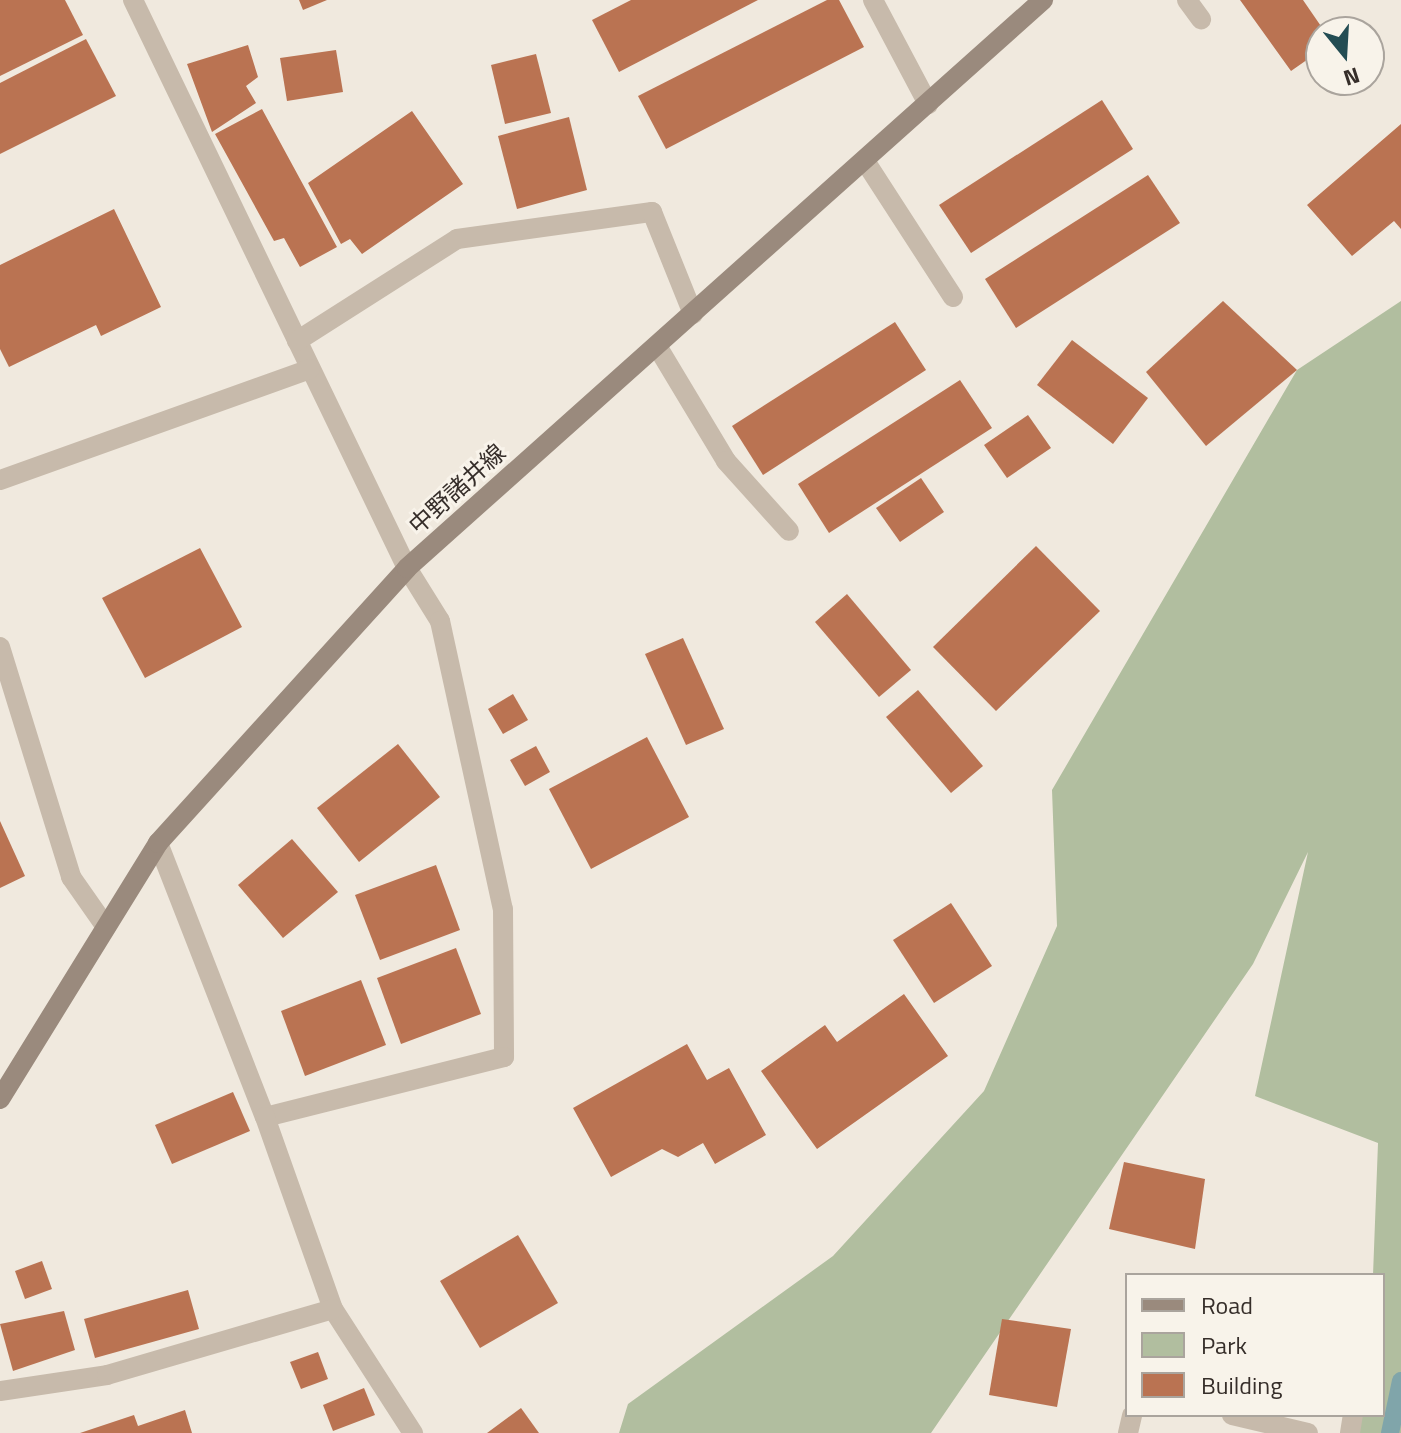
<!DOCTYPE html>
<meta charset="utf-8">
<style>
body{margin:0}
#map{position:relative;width:1401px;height:1433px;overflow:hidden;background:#f0e9de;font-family:"Titillium Web","Noto Sans JP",sans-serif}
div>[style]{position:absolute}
.green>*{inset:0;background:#b1be9f}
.stream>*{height:18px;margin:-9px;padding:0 9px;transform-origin:9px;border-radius:9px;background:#80a5aa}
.building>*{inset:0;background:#ba7352}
.street>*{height:20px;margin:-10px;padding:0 10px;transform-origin:10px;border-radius:10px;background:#c7baab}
.secondary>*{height:20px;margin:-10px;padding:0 10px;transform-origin:10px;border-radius:10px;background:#9a8a7d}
span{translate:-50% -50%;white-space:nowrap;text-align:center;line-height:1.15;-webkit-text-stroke:6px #f8f3ea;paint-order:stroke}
.street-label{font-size:24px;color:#362e2a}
.legend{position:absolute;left:1125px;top:1273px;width:260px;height:144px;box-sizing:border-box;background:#f8f3ea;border:2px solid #aaa49d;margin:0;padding:10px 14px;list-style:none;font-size:24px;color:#362e2a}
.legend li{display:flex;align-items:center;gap:16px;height:40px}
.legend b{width:40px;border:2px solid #aaa49d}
.north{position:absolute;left:1305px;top:16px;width:80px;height:80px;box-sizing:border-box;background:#f8f3ea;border:2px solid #aaa49d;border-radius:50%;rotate:162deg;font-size:22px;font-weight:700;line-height:32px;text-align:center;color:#362e2a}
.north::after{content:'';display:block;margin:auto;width:28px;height:36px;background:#234c53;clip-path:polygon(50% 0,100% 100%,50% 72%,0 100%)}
</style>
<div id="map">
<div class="green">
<div style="clip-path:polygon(1401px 301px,1401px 1433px,1348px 1433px,1352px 1415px,1383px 1415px,1383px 1275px,1373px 1275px,1378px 1143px,1255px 1096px,1308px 852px,1253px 964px,931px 1433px,619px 1433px,628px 1404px,833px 1256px,984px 1091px,1057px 926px,1052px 790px,1297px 370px)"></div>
</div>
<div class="stream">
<div style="left:1390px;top:1433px;width:53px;rotate:-78.1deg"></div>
</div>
<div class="building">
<div style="clip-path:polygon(0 0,65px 0,83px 35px,0 76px)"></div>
<div style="clip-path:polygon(299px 0,327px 0,303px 10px)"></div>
<div style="clip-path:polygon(631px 0,758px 0,619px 72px,592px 20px)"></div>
<div style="clip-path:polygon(827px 0,839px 0,864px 47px,666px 149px,638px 96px)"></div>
<div style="clip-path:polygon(1240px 0,1303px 0,1325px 32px,1321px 32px,1321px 50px,1291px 71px)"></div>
<div style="clip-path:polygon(86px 39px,116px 96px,0 154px,0 83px)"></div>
<div style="clip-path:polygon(248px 45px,258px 77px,246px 86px,256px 103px,212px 132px,187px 64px)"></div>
<div style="clip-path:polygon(336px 50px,343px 92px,287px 101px,280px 58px)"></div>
<div style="clip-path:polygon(536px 54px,551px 113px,505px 124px,491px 65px)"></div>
<div style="clip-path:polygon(1102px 100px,1133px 149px,971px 253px,939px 205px)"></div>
<div style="clip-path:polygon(262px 109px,337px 247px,300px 267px,284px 238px,274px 241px,215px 134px)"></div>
<div style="clip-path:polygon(412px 111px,463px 184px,362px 254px,350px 239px,341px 244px,308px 183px)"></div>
<div style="clip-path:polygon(569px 117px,587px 190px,517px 209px,498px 136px)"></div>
<div style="clip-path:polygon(1401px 124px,1401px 229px,1394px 221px,1352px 256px,1307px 205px)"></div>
<div style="clip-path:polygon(1148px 175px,1180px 223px,1016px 328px,985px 279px)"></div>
<div style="clip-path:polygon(114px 209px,161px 307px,101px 336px,96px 325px,9px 367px,0 349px,0 265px)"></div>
<div style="clip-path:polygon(1223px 301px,1297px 370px,1206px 446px,1146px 372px)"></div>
<div style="clip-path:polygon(895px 322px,926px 370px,763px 475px,732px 426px)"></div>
<div style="clip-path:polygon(1072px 340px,1148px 398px,1113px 444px,1037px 385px)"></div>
<div style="clip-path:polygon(960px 380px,992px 428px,829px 533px,798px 484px)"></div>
<div style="clip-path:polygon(1028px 415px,1051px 448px,1007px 478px,984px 445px)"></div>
<div style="clip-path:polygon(921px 478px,944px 512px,900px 542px,876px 508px)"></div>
<div style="clip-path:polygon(1036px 546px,1100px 611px,996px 711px,933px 647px)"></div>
<div style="clip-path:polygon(200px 548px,242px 627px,145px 678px,102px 598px)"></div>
<div style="clip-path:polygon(847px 594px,911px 670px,879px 697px,815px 622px)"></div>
<div style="clip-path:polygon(683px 638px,724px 729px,686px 745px,645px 654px)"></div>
<div style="clip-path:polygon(918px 690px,983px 766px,951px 793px,886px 717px)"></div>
<div style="clip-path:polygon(513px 694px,528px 720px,503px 734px,488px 709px)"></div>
<div style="clip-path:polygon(647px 737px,689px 817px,591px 869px,549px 789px)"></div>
<div style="clip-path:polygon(398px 744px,440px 797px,359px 862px,317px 808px)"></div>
<div style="clip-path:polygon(536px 746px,550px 772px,525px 786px,510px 760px)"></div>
<div style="clip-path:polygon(0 821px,25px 876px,0 888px)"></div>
<div style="clip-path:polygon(292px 839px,338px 892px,283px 938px,238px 885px)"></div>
<div style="clip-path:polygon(436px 865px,460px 930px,380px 960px,355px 895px)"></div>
<div style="clip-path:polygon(951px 903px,992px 966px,934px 1003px,893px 940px)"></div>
<div style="clip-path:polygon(456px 948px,481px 1014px,401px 1044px,377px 978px)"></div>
<div style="clip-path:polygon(361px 980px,386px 1045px,305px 1076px,281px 1011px)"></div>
<div style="clip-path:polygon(904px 994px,948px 1056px,817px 1149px,761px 1071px,825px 1025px,837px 1042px)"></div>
<div style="clip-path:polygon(687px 1044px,707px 1080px,729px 1068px,766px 1135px,715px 1164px,703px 1143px,678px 1157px,662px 1149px,611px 1177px,573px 1108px)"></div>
<div style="clip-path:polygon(233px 1092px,250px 1131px,172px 1164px,155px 1125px)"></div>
<div style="clip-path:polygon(1124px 1162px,1205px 1179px,1195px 1249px,1109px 1229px)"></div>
<div style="clip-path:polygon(518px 1235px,558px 1303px,480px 1348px,440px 1281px)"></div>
<div style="clip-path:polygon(42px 1261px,52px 1289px,25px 1299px,15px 1271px)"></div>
<div style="clip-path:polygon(188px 1290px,199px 1329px,95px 1358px,84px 1319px)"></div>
<div style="clip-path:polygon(64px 1311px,75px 1350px,13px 1371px,0 1324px)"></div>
<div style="clip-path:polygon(1002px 1319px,1071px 1329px,1057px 1407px,989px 1395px)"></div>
<div style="clip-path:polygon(318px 1352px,328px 1379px,301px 1389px,290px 1362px)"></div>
<div style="clip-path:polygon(364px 1388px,375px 1415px,333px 1431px,323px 1405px)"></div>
<div style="clip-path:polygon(521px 1408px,539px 1433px,487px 1433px)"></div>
<div style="clip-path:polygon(185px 1410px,192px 1433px,80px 1433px,134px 1415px,138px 1426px)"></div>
</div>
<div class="street">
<div style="left:133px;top:0;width:631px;rotate:64.25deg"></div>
<div style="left:407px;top:568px;width:62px;rotate:58.1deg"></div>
<div style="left:440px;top:621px;width:295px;rotate:77.7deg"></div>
<div style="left:503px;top:909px;width:148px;rotate:89.6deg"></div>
<div style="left:504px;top:1057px;width:246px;rotate:165.9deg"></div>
<div style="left:873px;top:0;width:118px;rotate:62.1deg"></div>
<div style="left:1187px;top:0;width:24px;rotate:54deg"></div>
<div style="left:865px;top:161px;width:162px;rotate:57.1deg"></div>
<div style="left:297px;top:341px;width:190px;rotate:-32.5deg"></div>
<div style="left:457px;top:239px;width:197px;rotate:-7.9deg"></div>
<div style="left:652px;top:212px;width:110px;rotate:68.1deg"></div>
<div style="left:657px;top:346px;width:134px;rotate:59deg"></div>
<div style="left:726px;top:461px;width:94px;rotate:48deg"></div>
<div style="left:0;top:480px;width:329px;rotate:-19.7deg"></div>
<div style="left:0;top:647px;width:241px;rotate:72.8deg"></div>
<div style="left:71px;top:877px;width:61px;rotate:55deg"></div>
<div style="left:158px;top:843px;width:294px;rotate:68.7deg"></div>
<div style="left:265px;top:1117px;width:204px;rotate:70.5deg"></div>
<div style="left:333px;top:1309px;width:148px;rotate:57.2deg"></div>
<div style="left:0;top:1391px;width:108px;rotate:-8.5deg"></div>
<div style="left:107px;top:1375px;width:235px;rotate:-16.3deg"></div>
<div style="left:1232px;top:1415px;width:78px;rotate:13.3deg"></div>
<div style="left:1128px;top:1433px;width:18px;rotate:-77deg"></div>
<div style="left:1350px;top:1433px;width:18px;rotate:-81deg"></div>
</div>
<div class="secondary">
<div style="left:0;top:1099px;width:301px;rotate:-58.3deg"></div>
<div style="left:158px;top:843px;width:371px;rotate:-47.8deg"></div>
<div style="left:407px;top:568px;width:853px;rotate:-41.77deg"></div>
</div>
<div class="street-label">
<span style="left:457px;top:489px;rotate:-42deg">中野諸井線</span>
</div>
<ul class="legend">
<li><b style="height:10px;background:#9a8a7d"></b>Road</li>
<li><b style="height:22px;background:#b1be9f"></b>Park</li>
<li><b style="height:22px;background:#ba7352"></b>Building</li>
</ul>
<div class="north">N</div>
</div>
